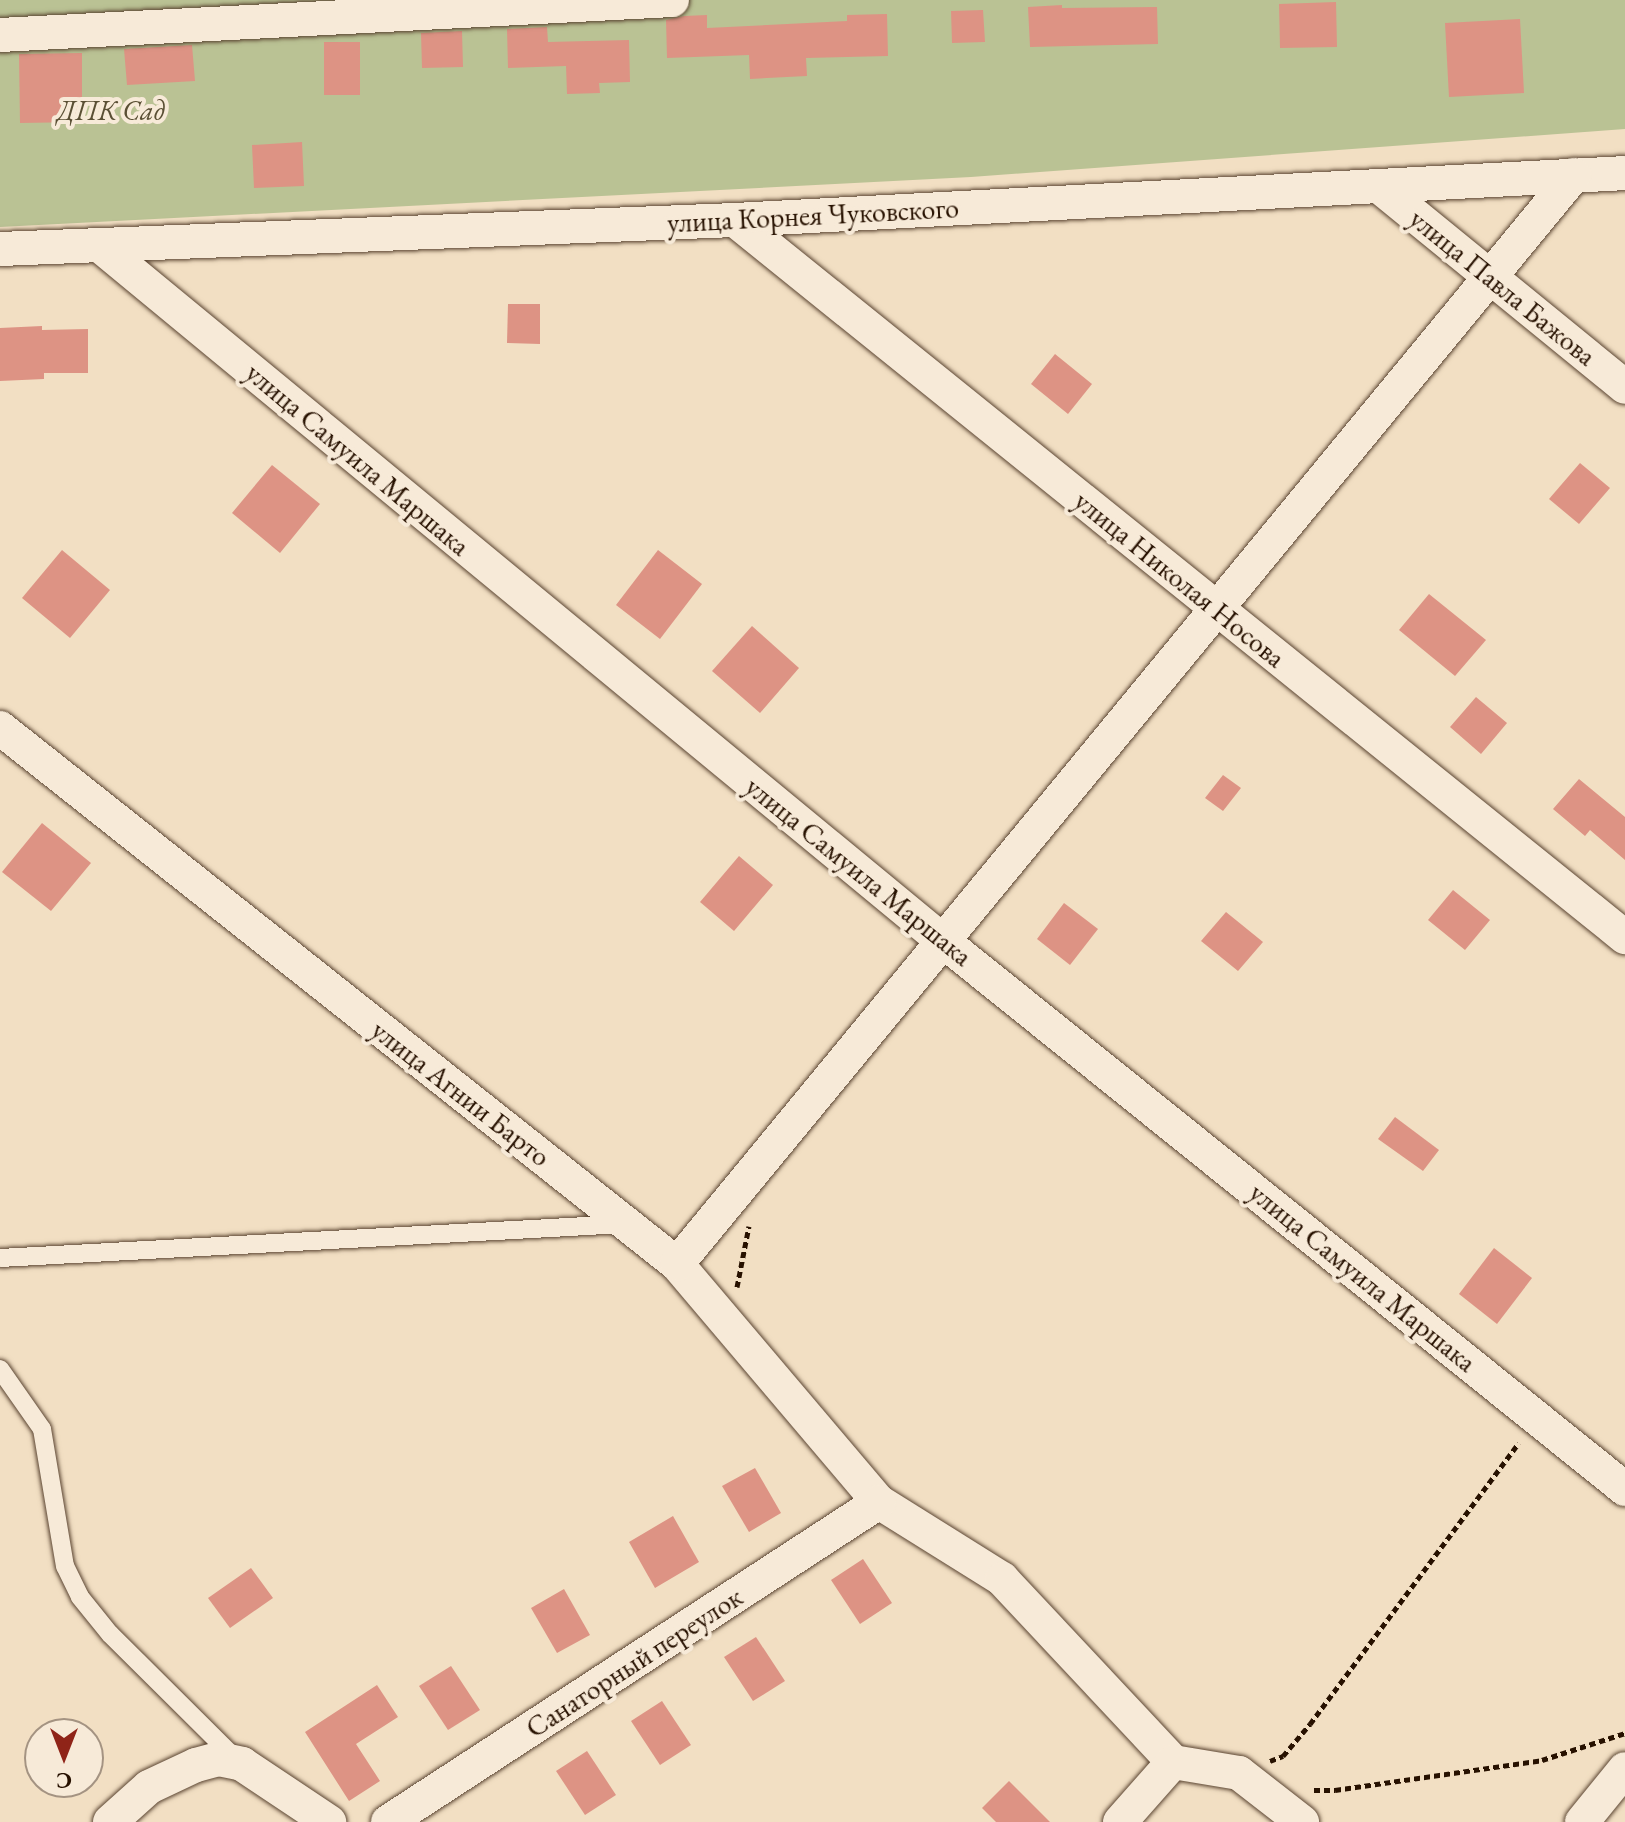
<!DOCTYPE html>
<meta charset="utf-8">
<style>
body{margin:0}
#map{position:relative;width:1625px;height:1822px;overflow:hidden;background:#f2dfc3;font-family:"EB Garamond",serif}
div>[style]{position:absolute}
.green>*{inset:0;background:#bac294}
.building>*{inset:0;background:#dd9384}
.path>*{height:5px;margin-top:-2.5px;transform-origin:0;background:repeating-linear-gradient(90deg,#271100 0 6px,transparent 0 10px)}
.roads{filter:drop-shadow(0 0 2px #5a4431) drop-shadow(0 0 2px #5a4431)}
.service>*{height:18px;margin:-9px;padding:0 9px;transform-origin:9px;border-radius:9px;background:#f7ead8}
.minor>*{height:34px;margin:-17px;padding:0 17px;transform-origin:17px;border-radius:17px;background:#f7ead8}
span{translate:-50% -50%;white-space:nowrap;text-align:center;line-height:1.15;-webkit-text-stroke:8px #f7ead8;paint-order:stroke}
.park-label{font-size:28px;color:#5a4f34;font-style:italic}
.street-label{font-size:28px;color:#271100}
.north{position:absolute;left:24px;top:1718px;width:80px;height:80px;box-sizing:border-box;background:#f7ead8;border:2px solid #a49382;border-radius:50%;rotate:180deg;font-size:22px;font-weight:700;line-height:32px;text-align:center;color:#271100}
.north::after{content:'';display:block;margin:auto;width:28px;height:36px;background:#8f2418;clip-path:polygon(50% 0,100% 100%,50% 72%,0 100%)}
</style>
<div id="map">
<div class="green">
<div style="clip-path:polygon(0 0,1625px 0,1625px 129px,971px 177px,0 227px)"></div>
</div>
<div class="building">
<div style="clip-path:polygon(1336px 2px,1337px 47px,1280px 48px,1279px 4px)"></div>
<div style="clip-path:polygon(1062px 5px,1062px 8px,1157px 7px,1158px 44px,1030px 47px,1028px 7px)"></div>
<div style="clip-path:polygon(983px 10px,985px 42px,952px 43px,951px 11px)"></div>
<div style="clip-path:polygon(887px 14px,888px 56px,806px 58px,807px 76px,750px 79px,749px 55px,667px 58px,666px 20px,684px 16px,707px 15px,707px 28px,847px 21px,847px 15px)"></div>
<div style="clip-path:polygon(1520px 19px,1524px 93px,1449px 97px,1445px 23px)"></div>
<div style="clip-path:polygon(547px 27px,548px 42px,629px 40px,630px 82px,599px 83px,600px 93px,567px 94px,566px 66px,508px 68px,507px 29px)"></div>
<div style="clip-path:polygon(462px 31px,463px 67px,422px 68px,421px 33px)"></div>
<div style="clip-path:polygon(324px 42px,360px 42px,360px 95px,324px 95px)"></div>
<div style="clip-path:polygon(192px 45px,195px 81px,127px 85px,124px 49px)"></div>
<div style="clip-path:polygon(82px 53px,82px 122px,20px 123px,19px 54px)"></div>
<div style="clip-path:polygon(302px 142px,304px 186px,254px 188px,252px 145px)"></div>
<div style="clip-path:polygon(508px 304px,540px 304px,540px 344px,507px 343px)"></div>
<div style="clip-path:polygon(42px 326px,42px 330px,88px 329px,88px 373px,44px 373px,44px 379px,0 381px,0 328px)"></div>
<div style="clip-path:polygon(1055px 354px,1092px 384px,1068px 414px,1031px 384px)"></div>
<div style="clip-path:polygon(1580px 463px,1610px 488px,1579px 524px,1549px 499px)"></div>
<div style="clip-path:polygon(272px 465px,320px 504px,280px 553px,232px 513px)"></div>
<div style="clip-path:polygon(62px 550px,110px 590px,70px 638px,22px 598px)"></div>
<div style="clip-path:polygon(658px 550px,702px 584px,660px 639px,616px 605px)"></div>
<div style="clip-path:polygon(1429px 594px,1486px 640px,1455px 676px,1399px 630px)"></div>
<div style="clip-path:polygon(752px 626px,799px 668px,760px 713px,712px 671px)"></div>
<div style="clip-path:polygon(1476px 697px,1507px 723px,1481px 754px,1450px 727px)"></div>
<div style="clip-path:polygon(1223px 775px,1241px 788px,1223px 811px,1205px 798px)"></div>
<div style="clip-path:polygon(1579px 779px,1625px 817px,1625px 860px,1590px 830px,1585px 836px,1553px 809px)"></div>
<div style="clip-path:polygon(42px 823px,91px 863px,51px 911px,2px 872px)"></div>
<div style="clip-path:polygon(739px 856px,773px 885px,734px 931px,700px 902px)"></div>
<div style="clip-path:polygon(1453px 890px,1490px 920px,1465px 950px,1428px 920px)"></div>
<div style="clip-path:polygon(1064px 903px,1098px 929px,1070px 965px,1037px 939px)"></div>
<div style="clip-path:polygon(1226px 912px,1263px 942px,1238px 971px,1201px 941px)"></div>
<div style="clip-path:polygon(1395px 1117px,1439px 1150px,1423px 1171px,1378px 1139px)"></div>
<div style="clip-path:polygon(1494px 1248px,1532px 1278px,1497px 1324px,1459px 1294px)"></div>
<div style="clip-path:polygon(755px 1468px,781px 1513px,749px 1532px,722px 1486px)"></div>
<div style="clip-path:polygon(673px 1516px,699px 1562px,655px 1588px,629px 1542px)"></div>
<div style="clip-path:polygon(863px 1559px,892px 1603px,860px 1624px,831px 1580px)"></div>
<div style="clip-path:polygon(251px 1568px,273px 1598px,230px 1628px,208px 1598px)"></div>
<div style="clip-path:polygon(564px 1589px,590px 1635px,557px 1653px,531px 1608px)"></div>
<div style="clip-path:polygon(756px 1637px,785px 1681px,753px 1701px,724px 1657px)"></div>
<div style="clip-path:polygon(451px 1666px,480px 1710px,448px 1730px,419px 1686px)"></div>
<div style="clip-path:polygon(377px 1685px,398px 1717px,356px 1744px,380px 1781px,349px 1801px,305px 1732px)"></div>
<div style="clip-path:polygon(662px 1701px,691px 1745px,660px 1765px,631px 1721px)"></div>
<div style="clip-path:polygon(587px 1751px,616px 1795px,585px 1815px,556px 1771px)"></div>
<div style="clip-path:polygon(1009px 1781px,1050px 1822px,996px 1822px,982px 1808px)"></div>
</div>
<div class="path">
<div style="left:737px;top:1287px;width:62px;rotate:-78.9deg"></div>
<div style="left:1270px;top:1761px;width:14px;rotate:-21deg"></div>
<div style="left:1283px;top:1756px;width:42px;rotate:-49.8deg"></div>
<div style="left:1310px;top:1724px;width:350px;rotate:-53.4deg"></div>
<div style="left:1314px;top:1790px;width:21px"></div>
<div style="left:1335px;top:1790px;width:209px;rotate:-8.2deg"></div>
<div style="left:1542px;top:1760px;width:87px;rotate:-18deg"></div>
</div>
<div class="roads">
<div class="service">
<div style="left:0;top:1258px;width:624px;rotate:-3.12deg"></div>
<div style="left:0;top:1369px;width:73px;rotate:55deg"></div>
<div style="left:42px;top:1429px;width:139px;rotate:80.5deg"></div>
<div style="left:65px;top:1566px;width:34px;rotate:64deg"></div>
<div style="left:80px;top:1597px;width:48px;rotate:51deg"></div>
<div style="left:110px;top:1634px;width:179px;rotate:44.8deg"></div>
</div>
<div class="minor">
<div style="left:0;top:35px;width:673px;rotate:-2.98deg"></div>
<div style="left:1380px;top:187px;width:316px;rotate:39.2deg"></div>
<div style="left:735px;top:220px;width:1143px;rotate:38.86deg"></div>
<div style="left:99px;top:245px;width:1094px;rotate:39.51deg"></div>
<div style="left:943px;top:941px;width:875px;rotate:38.78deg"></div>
<div style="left:0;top:249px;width:736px;rotate:-2.26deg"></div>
<div style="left:735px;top:220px;width:891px;rotate:-3.02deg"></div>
<div style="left:0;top:728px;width:863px;rotate:38.37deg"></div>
<div style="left:677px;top:1264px;width:312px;rotate:49.7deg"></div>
<div style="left:879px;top:1502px;width:145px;rotate:32deg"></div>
<div style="left:1002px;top:1579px;width:250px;rotate:46.9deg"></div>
<div style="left:677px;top:1264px;width:1411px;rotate:-50.52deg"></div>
<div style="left:1173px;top:1762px;width:67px;rotate:9.5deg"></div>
<div style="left:1239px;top:1773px;width:80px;rotate:37.9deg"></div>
<div style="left:110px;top:1822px;width:52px;rotate:-41.9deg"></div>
<div style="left:149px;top:1787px;width:52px;rotate:-25.1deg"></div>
<div style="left:196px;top:1765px;width:24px;rotate:-15deg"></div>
<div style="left:219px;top:1759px;width:24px;rotate:12deg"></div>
<div style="left:242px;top:1764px;width:105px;rotate:33.7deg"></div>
<div style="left:388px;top:1822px;width:586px;rotate:-33.09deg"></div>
<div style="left:1120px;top:1822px;width:80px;rotate:-48.5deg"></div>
<div style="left:1582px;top:1822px;width:68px;rotate:-50.9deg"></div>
</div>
</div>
<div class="park-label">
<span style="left:111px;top:110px">ДПК Сад</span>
</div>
<div class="street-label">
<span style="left:813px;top:215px;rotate:-3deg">улица Корнея Чуковского</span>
<span style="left:1503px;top:287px;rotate:39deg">улица Павла Бажова</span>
<span style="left:358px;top:459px;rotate:40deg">улица Самуила Маршака</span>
<span style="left:1180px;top:579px;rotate:39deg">улица Николая Носова</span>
<span style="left:859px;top:871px;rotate:39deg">улица Самуила Маршака</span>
<span style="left:461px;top:1093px;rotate:38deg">улица Агнии Барто</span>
<span style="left:1363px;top:1277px;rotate:39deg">улица Самуила Маршака</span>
<span style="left:634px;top:1662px;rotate:-33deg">Санаторный переулок</span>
</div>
<div class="north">С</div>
</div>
